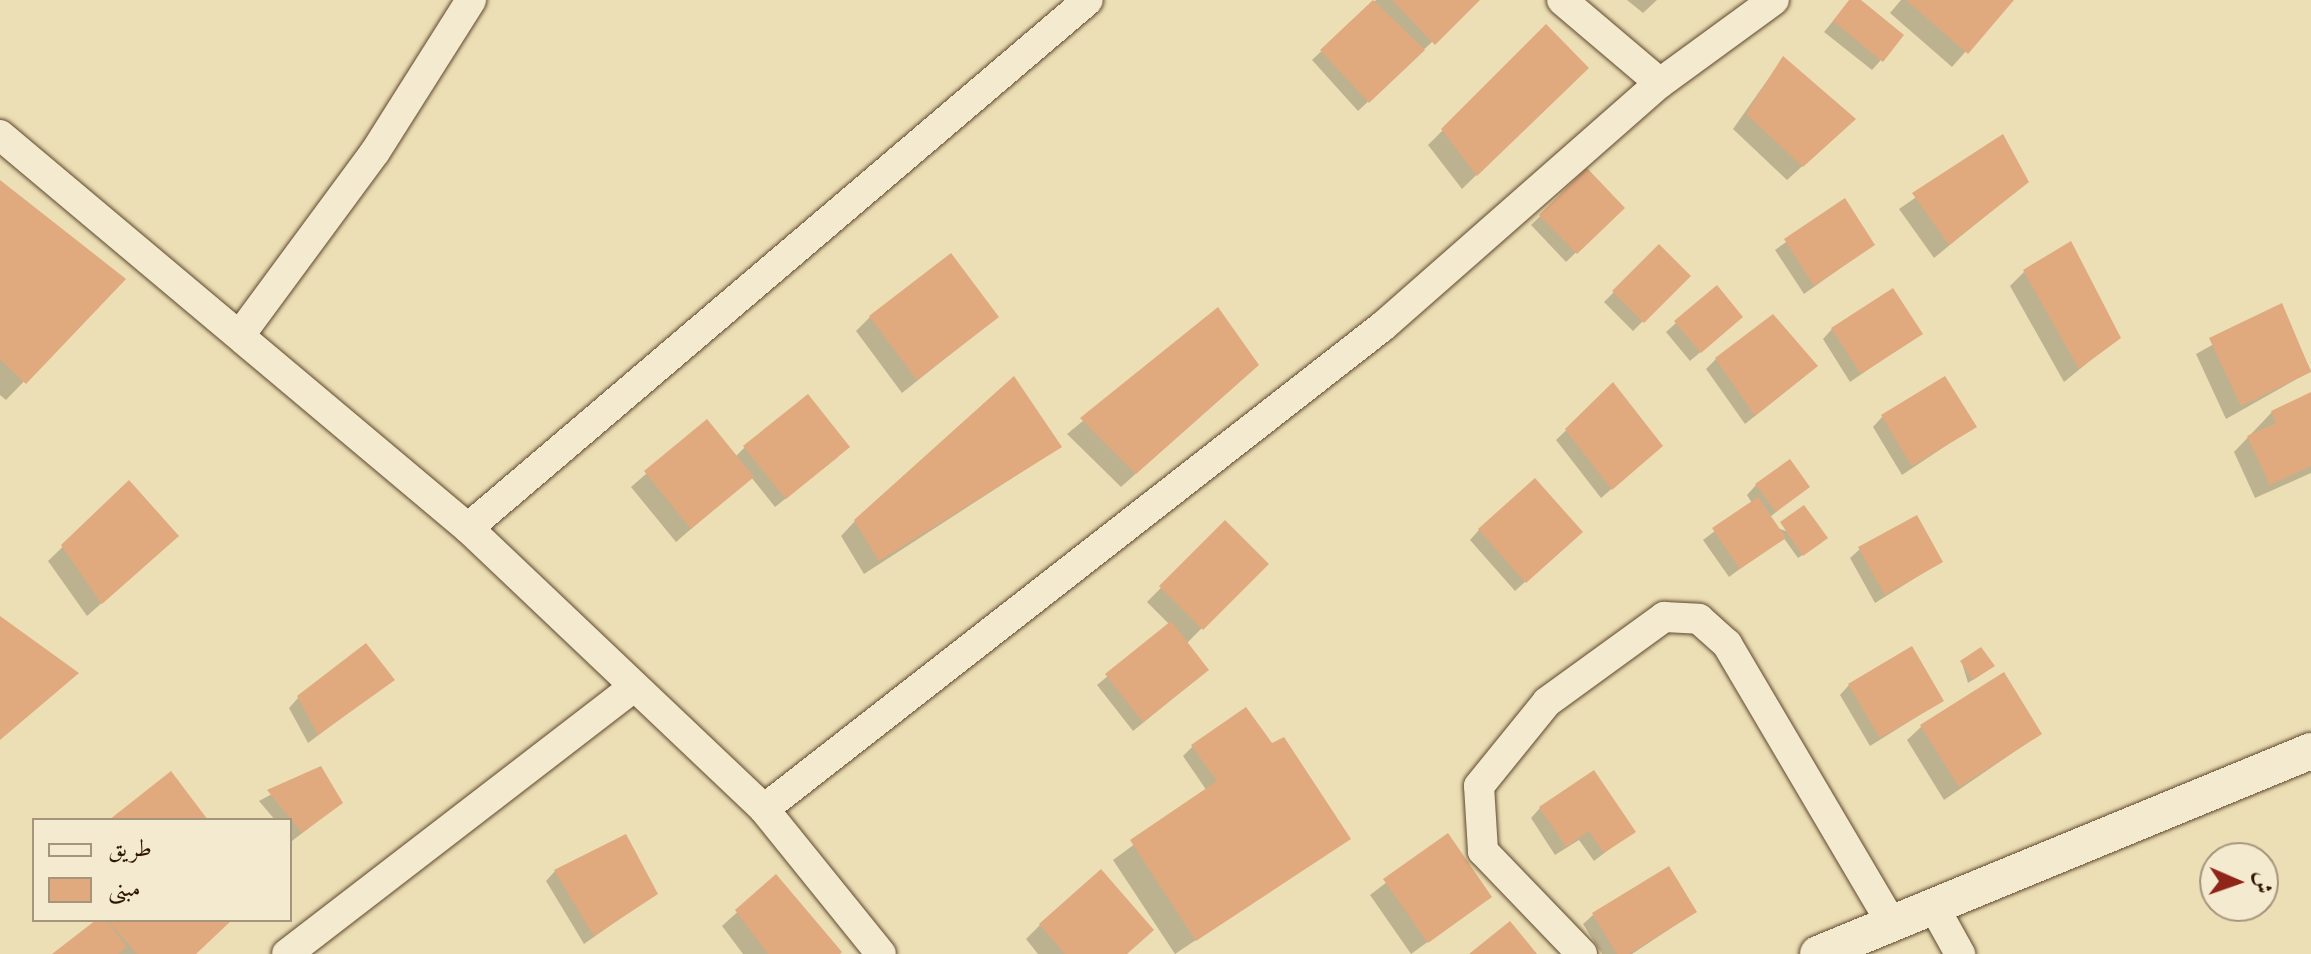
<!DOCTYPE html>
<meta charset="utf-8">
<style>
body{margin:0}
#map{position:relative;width:2311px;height:954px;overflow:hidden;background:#eddfb5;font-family:Vollkorn,Amiri,serif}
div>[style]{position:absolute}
.shadow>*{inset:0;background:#0003}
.building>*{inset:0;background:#e1a97e}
.roads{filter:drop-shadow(0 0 2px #5e482d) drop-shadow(0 0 2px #5e482d)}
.minor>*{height:30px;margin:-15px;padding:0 15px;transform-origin:15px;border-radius:15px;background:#f3eacf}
.tertiary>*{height:36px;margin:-18px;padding:0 18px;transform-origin:18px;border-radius:18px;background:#f3eacf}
span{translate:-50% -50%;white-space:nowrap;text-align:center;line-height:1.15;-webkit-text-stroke:6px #f3eacf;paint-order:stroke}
.legend{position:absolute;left:32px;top:818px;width:260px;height:104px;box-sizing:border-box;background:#f3eacf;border:2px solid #a5957c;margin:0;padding:10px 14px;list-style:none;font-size:24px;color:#2f1600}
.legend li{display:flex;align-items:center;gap:16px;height:40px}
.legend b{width:40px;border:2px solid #a5957c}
.north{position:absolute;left:2199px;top:842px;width:80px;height:80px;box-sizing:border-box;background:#f3eacf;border:2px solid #a5957c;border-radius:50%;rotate:92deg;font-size:22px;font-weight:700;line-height:32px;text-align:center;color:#2f1600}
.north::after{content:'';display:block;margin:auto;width:28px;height:36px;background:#8f2418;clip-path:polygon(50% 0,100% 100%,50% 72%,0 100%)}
</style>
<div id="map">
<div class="shadow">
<div style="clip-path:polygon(1376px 0,1477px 0,1358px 111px,1312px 60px)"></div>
<div style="clip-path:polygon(1627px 0,1657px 0,1643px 13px)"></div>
<div style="clip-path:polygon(1850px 0,1857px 0,1881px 60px,1872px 70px,1824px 32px)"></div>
<div style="clip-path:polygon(1901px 0,2011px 0,1952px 67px,1890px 13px)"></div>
<div style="clip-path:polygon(1546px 27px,1586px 68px,1462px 189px,1428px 145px)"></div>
<div style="clip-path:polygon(1783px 58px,1839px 133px,1787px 180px,1733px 129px)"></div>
<div style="clip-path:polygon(2003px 137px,2027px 182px,1934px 258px,1899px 209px)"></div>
<div style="clip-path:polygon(1587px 171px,1622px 208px,1566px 262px,1531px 225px)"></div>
<div style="clip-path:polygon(0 183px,123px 279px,6px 400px,0 395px)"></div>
<div style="clip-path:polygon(1844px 201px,1873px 245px,1804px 294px,1775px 250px)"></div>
<div style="clip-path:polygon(1659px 247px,1688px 276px,1633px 331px,1604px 302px)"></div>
<div style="clip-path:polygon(2024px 272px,2119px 337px,2064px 382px,2010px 286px)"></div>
<div style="clip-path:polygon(2281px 306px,2311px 371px,2226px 419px,2196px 354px)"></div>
<div style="clip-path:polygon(1218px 310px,1242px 379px,1121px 487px,1067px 434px)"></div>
<div style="clip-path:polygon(870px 317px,997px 317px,902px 393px,856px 331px)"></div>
<div style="clip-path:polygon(1676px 323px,1731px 326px,1690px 361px,1666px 332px)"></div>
<div style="clip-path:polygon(1832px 329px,1920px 334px,1850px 382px,1823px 339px)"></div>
<div style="clip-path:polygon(1716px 359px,1805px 376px,1745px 424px,1706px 369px)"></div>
<div style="clip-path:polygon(1613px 385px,1651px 455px,1601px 498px,1556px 440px)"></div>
<div style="clip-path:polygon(2311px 394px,2311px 473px,2255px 498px,2234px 452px,2272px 412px)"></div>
<div style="clip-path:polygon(1882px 417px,1974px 427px,1902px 475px,1873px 427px)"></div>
<div style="clip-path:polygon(706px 422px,735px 457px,745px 447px,838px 457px,775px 507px,751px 477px,676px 542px,631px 487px)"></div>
<div style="clip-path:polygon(1060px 447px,864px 574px,841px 536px,855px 521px)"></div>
<div style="clip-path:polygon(129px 483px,162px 550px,87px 616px,48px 561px)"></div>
<div style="clip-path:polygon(1756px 485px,1807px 487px,1770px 517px,1777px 528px,1821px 543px,1798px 558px,1783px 537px,1729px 577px,1703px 540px,1752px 503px,1747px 495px)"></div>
<div style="clip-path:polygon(1225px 523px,1266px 564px,1186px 644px,1197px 679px,1133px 731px,1097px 685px,1170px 625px,1147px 602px)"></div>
<div style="clip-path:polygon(1479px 530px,1570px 541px,1515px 591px,1470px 540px)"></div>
<div style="clip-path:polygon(1860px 549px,1941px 562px,1875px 603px,1850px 558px)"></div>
<div style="clip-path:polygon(1962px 663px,1988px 670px,1968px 683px)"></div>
<div style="clip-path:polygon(392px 680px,308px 743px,289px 708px,298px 698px)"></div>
<div style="clip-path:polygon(1849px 685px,1942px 701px,1870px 746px,1840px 695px)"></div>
<div style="clip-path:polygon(1922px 726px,2040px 734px,1944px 800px,1907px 740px)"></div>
<div style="clip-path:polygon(1193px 746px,1348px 838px,1175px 954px,1113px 860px,1207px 791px,1183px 756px)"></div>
<div style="clip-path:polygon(320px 768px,341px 803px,292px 841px,290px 820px,275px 820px,259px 801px)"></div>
<div style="clip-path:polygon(1540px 808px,1633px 831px,1594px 861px,1579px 840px,1555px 855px,1531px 818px)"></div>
<div style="clip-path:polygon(1447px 836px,1490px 897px,1411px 954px,1370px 895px)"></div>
<div style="clip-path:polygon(555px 871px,655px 894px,584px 944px,546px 881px)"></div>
<div style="clip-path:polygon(776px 877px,837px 954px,743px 954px,722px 926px)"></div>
<div style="clip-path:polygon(1695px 912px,1632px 954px,1602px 954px,1583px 924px,1593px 915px)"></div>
<div style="clip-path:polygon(102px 920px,230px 920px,194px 954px,57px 954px)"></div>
<div style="clip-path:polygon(1040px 925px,1126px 954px,1038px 954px,1026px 939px)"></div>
</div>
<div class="building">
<div style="clip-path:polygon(1373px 0,1425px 50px,1369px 103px,1320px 50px)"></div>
<div style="clip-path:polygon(1392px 0,1480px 0,1435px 45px)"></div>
<div style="clip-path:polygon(1849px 0,1861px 0,1904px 35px,1883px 62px,1833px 21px)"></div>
<div style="clip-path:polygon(1906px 0,2014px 0,1968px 54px)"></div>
<div style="clip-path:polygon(1546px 24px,1589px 68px,1477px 176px,1441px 129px)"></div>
<div style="clip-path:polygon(1783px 56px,1856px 119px,1803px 167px,1746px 114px)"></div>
<div style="clip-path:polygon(2003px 134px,2029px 182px,1949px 245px,1912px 193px)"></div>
<div style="clip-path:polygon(1587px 168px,1625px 208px,1577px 254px,1539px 215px)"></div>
<div style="clip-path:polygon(0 180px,126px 279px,26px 384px,0 359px)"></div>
<div style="clip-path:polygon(1845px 198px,1875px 245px,1814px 286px,1784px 239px)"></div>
<div style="clip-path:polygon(2071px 241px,2121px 338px,2079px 369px,2023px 270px)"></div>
<div style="clip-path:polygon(1659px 244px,1691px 276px,1644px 323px,1612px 291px)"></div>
<div style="clip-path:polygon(951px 253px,999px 317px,917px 380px,869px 316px)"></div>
<div style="clip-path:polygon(1717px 285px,1743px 317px,1701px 353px,1674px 321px)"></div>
<div style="clip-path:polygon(1893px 288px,1923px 334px,1861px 374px,1831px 328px)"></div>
<div style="clip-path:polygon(2282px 303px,2311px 372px,2241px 406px,2209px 338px)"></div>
<div style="clip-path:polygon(1218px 307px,1259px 365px,1136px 474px,1080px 418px)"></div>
<div style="clip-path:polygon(1773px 314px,1818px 366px,1755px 416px,1715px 358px)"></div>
<div style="clip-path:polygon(1014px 376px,1062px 447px,879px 561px,854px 520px)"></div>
<div style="clip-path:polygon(1945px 376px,1977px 427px,1912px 466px,1881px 415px)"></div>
<div style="clip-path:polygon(1613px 382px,1663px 446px,1612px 490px,1565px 429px)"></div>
<div style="clip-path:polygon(2311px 392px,2311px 466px,2270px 485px,2247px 436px,2276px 423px,2271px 411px)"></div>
<div style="clip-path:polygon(808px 394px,850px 447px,786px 499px,743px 446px)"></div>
<div style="clip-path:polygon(707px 419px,754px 477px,691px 529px,644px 471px)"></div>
<div style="clip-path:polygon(1790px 459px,1810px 487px,1776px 512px,1755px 484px)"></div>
<div style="clip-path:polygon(1535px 478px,1583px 532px,1526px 583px,1478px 529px)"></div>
<div style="clip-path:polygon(129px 480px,179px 536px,102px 604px,61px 545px)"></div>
<div style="clip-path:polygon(1758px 497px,1786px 538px,1740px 569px,1712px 528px)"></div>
<div style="clip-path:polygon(1804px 505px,1828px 538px,1803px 556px,1780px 522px)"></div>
<div style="clip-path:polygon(1917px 515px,1943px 562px,1885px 595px,1858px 547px)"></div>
<div style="clip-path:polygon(1225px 520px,1269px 564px,1203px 630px,1159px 586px)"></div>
<div style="clip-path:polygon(0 616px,79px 673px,0 740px)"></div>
<div style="clip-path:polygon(1171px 621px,1209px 670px,1143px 722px,1105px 674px)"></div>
<div style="clip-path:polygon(366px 643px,395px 680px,318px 735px,297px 696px)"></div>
<div style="clip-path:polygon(1912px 646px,1944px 701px,1880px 738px,1848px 684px)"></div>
<div style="clip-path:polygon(1981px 647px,1995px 666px,1973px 680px,1960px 661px)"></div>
<div style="clip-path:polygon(2004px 672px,2042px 734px,1959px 787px,1920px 725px)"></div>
<div style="clip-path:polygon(1246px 707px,1272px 743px,1284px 737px,1351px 839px,1196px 941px,1130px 840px,1217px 781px,1191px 745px)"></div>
<div style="clip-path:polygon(321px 766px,343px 803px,302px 833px,267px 790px)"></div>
<div style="clip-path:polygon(1594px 770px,1636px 832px,1604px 853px,1589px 831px,1566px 847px,1539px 807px)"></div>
<div style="clip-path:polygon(171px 771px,208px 820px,109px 820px)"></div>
<div style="clip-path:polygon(1448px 833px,1492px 897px,1428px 943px,1383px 879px)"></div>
<div style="clip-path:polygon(626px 834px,658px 894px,594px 936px,554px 870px)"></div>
<div style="clip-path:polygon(1669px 866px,1697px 912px,1629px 954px,1617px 954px,1592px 913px)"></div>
<div style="clip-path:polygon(1101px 869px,1154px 930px,1127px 954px,1065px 954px,1039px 924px)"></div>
<div style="clip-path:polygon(776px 874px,842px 952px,840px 954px,768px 954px,735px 910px)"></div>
<div style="clip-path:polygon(96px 920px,106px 920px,127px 947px,118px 954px,52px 954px)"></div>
<div style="clip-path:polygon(107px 920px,232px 920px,196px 954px,137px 954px)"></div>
<div style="clip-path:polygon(1510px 921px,1537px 954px,1469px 954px)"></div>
</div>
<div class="roads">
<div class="minor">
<div style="left:1562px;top:0;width:128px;rotate:40.3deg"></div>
<div style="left:0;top:135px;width:611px;rotate:40.02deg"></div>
<div style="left:468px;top:528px;width:408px;rotate:43.5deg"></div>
<div style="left:764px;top:809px;width:186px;rotate:51.1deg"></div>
<div style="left:240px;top:335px;width:227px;rotate:-53.6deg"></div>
<div style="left:375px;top:152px;width:180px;rotate:-57.7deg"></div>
<div style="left:468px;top:528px;width:814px;rotate:-40.42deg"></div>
<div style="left:764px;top:809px;width:785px;rotate:-37.96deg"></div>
<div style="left:1383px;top:326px;width:368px;rotate:-41.3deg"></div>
<div style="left:1660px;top:83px;width:141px;rotate:-36.1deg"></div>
<div style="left:1934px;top:907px;width:54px;rotate:61deg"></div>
<div style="left:287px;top:954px;width:438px;rotate:-37.6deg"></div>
<div style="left:1582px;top:954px;width:143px;rotate:-133.9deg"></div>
<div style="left:1483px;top:851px;width:65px;rotate:-93.5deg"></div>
<div style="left:1479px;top:786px;width:108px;rotate:-51deg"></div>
<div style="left:1547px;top:702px;width:145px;rotate:-36deg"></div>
<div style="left:1664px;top:617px;width:35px;rotate:3deg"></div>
<div style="left:1699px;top:619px;width:38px;rotate:42deg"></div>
<div style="left:1727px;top:644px;width:325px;rotate:59.5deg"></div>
</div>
<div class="tertiary">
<div style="left:1818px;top:954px;width:533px;rotate:-22.38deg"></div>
</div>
</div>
<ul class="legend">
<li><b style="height:10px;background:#f3eacf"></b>طريق</li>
<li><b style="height:22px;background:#e1a97e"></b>مبنى</li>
</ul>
<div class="north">ش</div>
</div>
